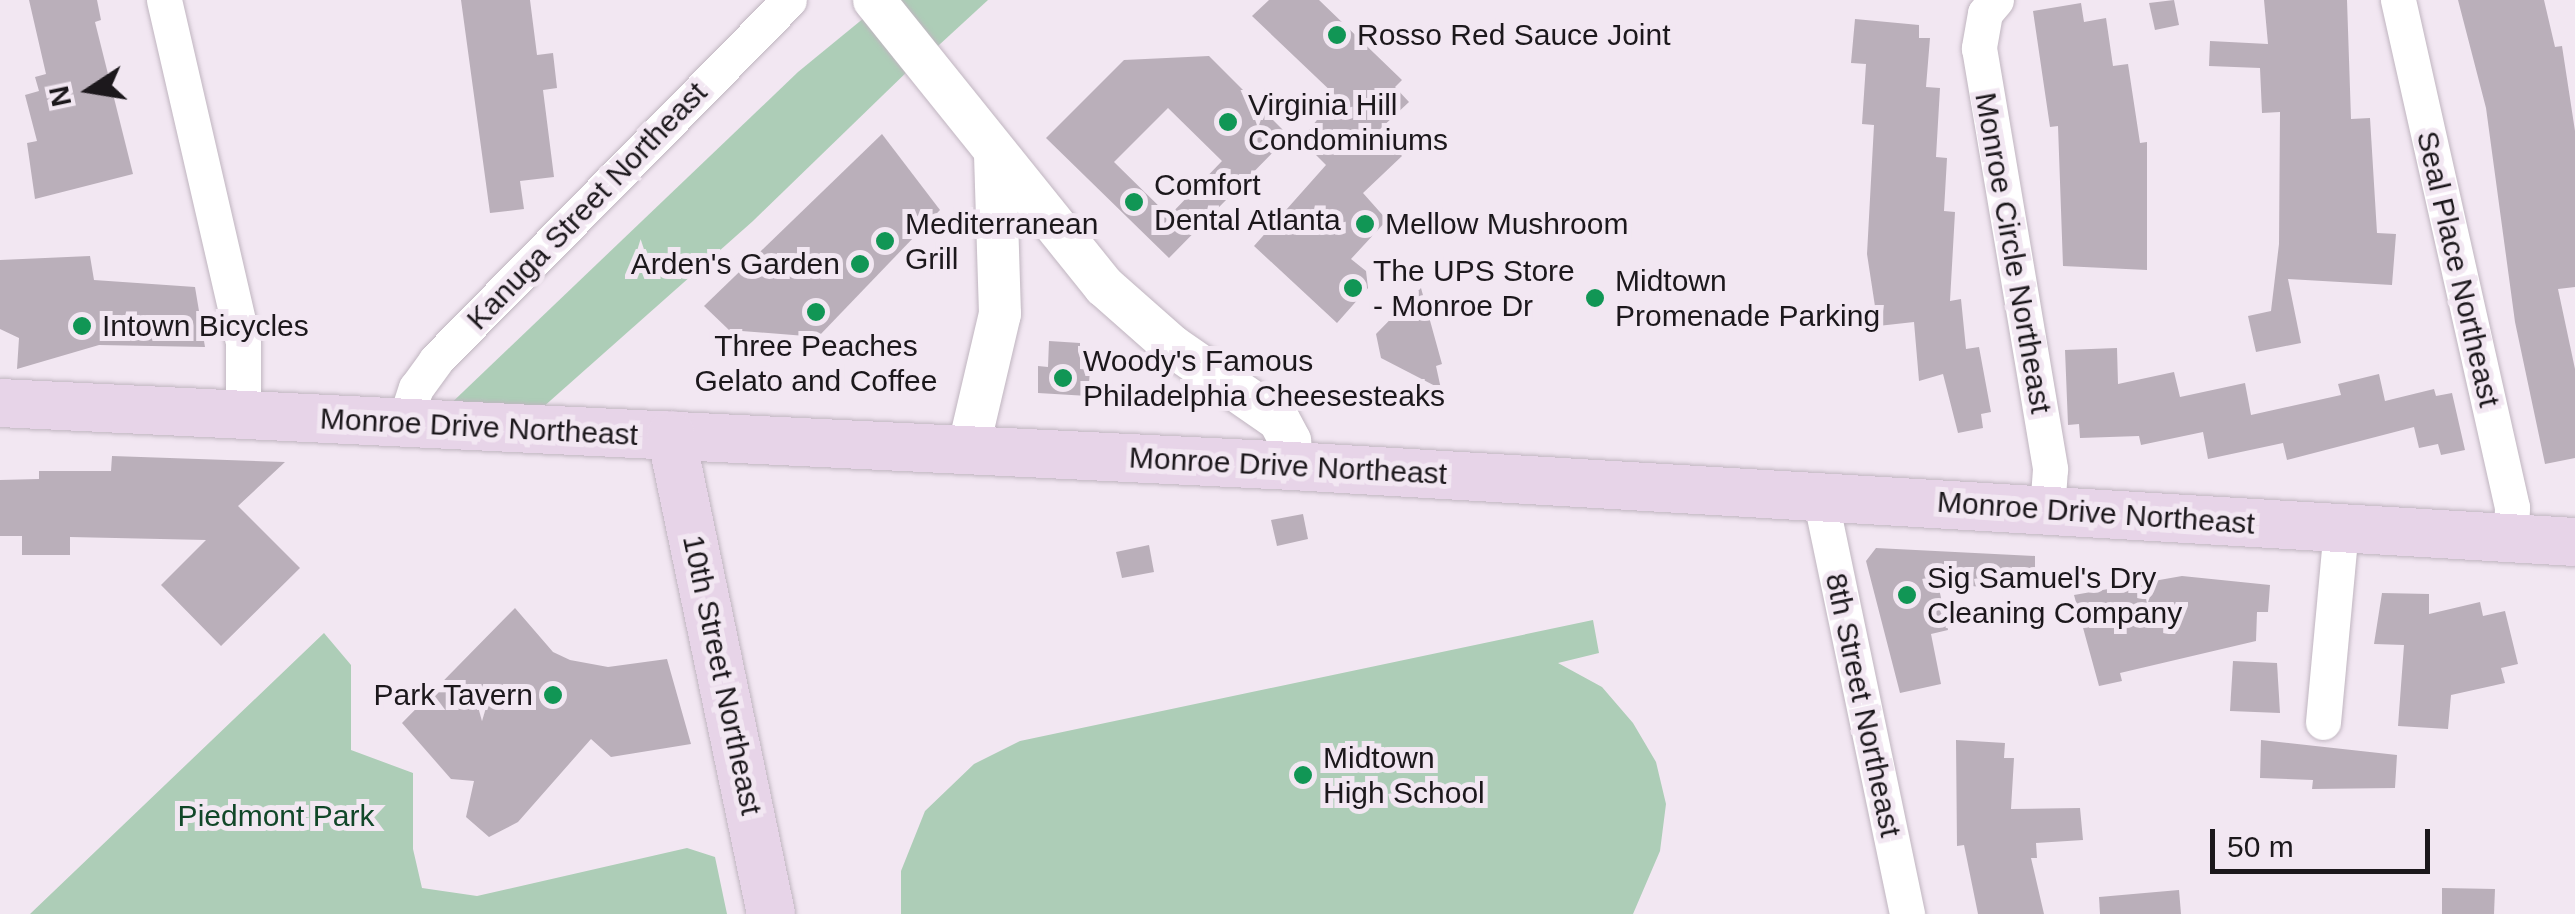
<!DOCTYPE html>
<style>
body{margin:0}
#map{position:relative;width:2575px;height:914px;overflow:hidden;background:#f2e7f2;font-family:Helvetica,sans-serif}
div>[style]{position:absolute}
.green>*{inset:0;background:#adcdb7}
.building>*{inset:0;background:#baafba}
.roads{filter:drop-shadow(0 0 2px #c0b5c0) drop-shadow(0 0 2px #c0b5c0)}
.minor>*{height:35px;margin:-17.5px;padding:0 17.5px;transform-origin:17.5px;border-radius:17.5px;background:#fff}
.tertiary>*{height:42px;margin:-21px;padding:0 21px;transform-origin:21px;border-radius:21px;background:#fff}
.secondary>*{height:48px;margin:-24px;padding:0 24px;transform-origin:24px;border-radius:24px;background:#e7d4e8}
.dots>*{width:28px;height:28px;translate:-50% -50%;box-sizing:border-box;border:5px solid #f2e7f2;border-radius:50%}
span{translate:-50% -50%;white-space:nowrap;text-align:center;line-height:1.15;-webkit-text-stroke:10px #f2e7f2;paint-order:stroke}
.poi-label{font-size:30px;color:#1c181c}
.left{translate:0 -50%;text-align:left}
.right{translate:-100% -50%;text-align:right}
.street-label{font-size:30px;color:#1c181c}
.park-label{font-size:30px;color:#114729}
.north{position:absolute;left:40px;top:40px;width:100px;height:100px;-webkit-text-stroke:8px #f2e7f2;paint-order:stroke;rotate:258deg;font-size:28px;font-weight:700;line-height:40px;text-align:center;color:#1c181c}
.north::after{content:'';display:block;margin:auto;width:35px;height:45px;background:#1c181c;clip-path:polygon(50% 0,100% 100%,50% 72%,0 100%)}
.scale{position:absolute;left:2210px;top:829px;width:220px;height:45px;box-sizing:border-box;border:5px solid #1c181c;border-top:0;padding-left:12px;font-size:30px;line-height:35px;white-space:nowrap;color:#1c181c;-webkit-text-stroke:8px #f2e7f2;paint-order:stroke}
</style>
<div id="map">
<div class="green">
<div style="clip-path:polygon(881px 0,988px 0,926px 57px)"></div>
<div style="clip-path:polygon(870px 13px,913px 66px,753px 221px,533px 416px,442px 412px,798px 72px)"></div>
<div style="clip-path:polygon(1593px 620px,1599px 653px,1558px 663px,1602px 687px,1633px 723px,1656px 762px,1666px 804px,1660px 851px,1633px 914px,901px 914px,901px 871px,925px 811px,974px 764px,1020px 741px)"></div>
<div style="clip-path:polygon(324px 633px,351px 665px,351px 750px,413px 773px,413px 849px,422px 888px,477px 896px,687px 848px,715px 857px,727px 914px,30px 914px)"></div>
</div>
<div class="building">
<div style="clip-path:polygon(29px 0,97px 0,101px 20px,95px 22px,133px 174px,35px 199px,27px 143px,37px 141px,25px 95px,39px 91px,35px 77px,46px 74px)"></div>
<div style="clip-path:polygon(461px 0,530px 0,537px 55px,553px 53px,557px 88px,543px 90px,554px 177px,520px 181px,524px 209px,490px 213px)"></div>
<div style="clip-path:polygon(1269px 0,1319px 0,1402px 80px,1395px 87px,1409px 102px,1378px 131px,1402px 156px,1363px 193px,1387px 220px,1351px 259px,1366px 271px,1368px 288px,1337px 323px,1254px 246px,1326px 165px,1301px 140px,1336px 96px,1252px 16px)"></div>
<div style="clip-path:polygon(2174px 0,2179px 25px,2155px 30px,2149px 3px)"></div>
<div style="clip-path:polygon(2264px 0,2347px 0,2351px 119px,2370px 118px,2377px 233px,2396px 234px,2392px 285px,2288px 279px,2301px 343px,2256px 352px,2248px 316px,2271px 311px,2279px 244px,2280px 112px,2262px 113px,2260px 68px,2209px 66px,2210px 41px,2268px 44px)"></div>
<div style="clip-path:polygon(2458px 0,2544px 0,2555px 47px,2562px 46px,2575px 131px,2575px 287px,2558px 289px,2575px 369px,2575px 458px,2545px 464px,2515px 322px,2486px 108px)"></div>
<div style="clip-path:polygon(2081px 3px,2084px 22px,2106px 18px,2113px 66px,2128px 64px,2140px 143px,2147px 142px,2147px 270px,2063px 266px,2058px 126px,2050px 127px,2033px 11px)"></div>
<div style="clip-path:polygon(1855px 19px,1919px 25px,1919px 38px,1930px 38px,1926px 87px,1940px 88px,1936px 157px,1947px 158px,1944px 211px,1955px 212px,1950px 301px,1961px 299px,1966px 349px,1979px 347px,1991px 412px,1981px 414px,1983px 428px,1958px 433px,1943px 374px,1919px 381px,1914px 322px,1878px 326px,1867px 254px,1874px 125px,1862px 124px,1866px 64px,1851px 63px)"></div>
<div style="clip-path:polygon(evenodd,1209px 56px,1289px 136px,1169px 258px,1046px 138px,1124px 60px,1209px 56px,1168px 108px,1222px 161px,1169px 216px,1114px 162px,1168px 108px)"></div>
<div style="clip-path:polygon(882px 134px,940px 210px,818px 337px,729px 330px,704px 306px)"></div>
<div style="clip-path:polygon(90px 256px,94px 280px,195px 287px,205px 347px,99px 345px,17px 369px,19px 338px,0 329px,0 260px)"></div>
<div style="clip-path:polygon(1421px 288px,1442px 364px,1436px 366px,1441px 389px,1381px 358px,1376px 334px)"></div>
<div style="clip-path:polygon(1049px 341px,1080px 343px,1080px 369px,1090px 370px,1088px 396px,1038px 393px,1038px 366px,1048px 367px)"></div>
<div style="clip-path:polygon(2117px 348px,2118px 384px,2174px 372px,2180px 397px,2245px 383px,2251px 415px,2341px 395px,2338px 384px,2379px 374px,2385px 401px,2434px 389px,2436px 396px,2452px 393px,2465px 450px,2441px 455px,2438px 444px,2419px 448px,2414px 427px,2287px 460px,2283px 443px,2208px 459px,2203px 432px,2141px 445px,2139px 436px,2080px 438px,2079px 424px,2068px 425px,2065px 350px)"></div>
<div style="clip-path:polygon(112px 456px,285px 462px,238px 506px,300px 568px,221px 646px,161px 585px,206px 540px,70px 537px,70px 555px,22px 555px,22px 536px,0 536px,0 480px,39px 479px,39px 471px,111px 471px)"></div>
<div style="clip-path:polygon(1303px 514px,1308px 539px,1277px 546px,1271px 520px)"></div>
<div style="clip-path:polygon(1149px 545px,1154px 572px,1122px 578px,1116px 552px)"></div>
<div style="clip-path:polygon(1876px 548px,2035px 556px,2035px 590px,1938px 584px,1948px 630px,1931px 634px,1941px 684px,1900px 693px,1866px 561px)"></div>
<div style="clip-path:polygon(2182px 576px,2270px 585px,2268px 612px,2257px 612px,2256px 641px,2120px 673px,2122px 681px,2099px 686px,2074px 595px)"></div>
<div style="clip-path:polygon(2382px 593px,2429px 594px,2429px 614px,2480px 602px,2483px 616px,2505px 611px,2518px 664px,2501px 668px,2505px 683px,2451px 695px,2448px 729px,2398px 726px,2404px 645px,2374px 644px)"></div>
<div style="clip-path:polygon(515px 608px,553px 652px,570px 660px,608px 667px,667px 659px,691px 744px,611px 757px,591px 739px,518px 822px,489px 837px,466px 817px,474px 781px,451px 779px,402px 723px)"></div>
<div style="clip-path:polygon(2233px 661px,2277px 663px,2280px 713px,2230px 711px)"></div>
<div style="clip-path:polygon(1956px 740px,2005px 743px,2004px 758px,2014px 758px,2011px 809px,2080px 808px,2083px 840px,2036px 843px,2037px 858px,2031px 858px,2044px 914px,1978px 914px,1964px 845px,1957px 846px)"></div>
<div style="clip-path:polygon(2261px 740px,2397px 755px,2395px 788px,2312px 789px,2313px 780px,2260px 778px)"></div>
<div style="clip-path:polygon(2442px 888px,2495px 889px,2494px 914px,2442px 914px)"></div>
<div style="clip-path:polygon(2179px 890px,2181px 914px,2100px 914px,2099px 897px)"></div>
</div>
<div class="roads">
<div class="minor">
<div style="left:164px;top:0;width:351px;rotate:77deg"></div>
<div style="left:243px;top:342px;width:73px;rotate:90deg"></div>
<div style="left:1996px;top:0;width:17px;rotate:130deg"></div>
<div style="left:1985px;top:13px;width:36px;rotate:100deg"></div>
<div style="left:1979px;top:48px;width:427px;rotate:80.4deg"></div>
<div style="left:2050px;top:469px;width:41px;rotate:94.2deg"></div>
<div style="left:2398px;top:0;width:520px;rotate:77.33deg"></div>
<div style="left:2512px;top:507px;width:31px;rotate:92deg"></div>
<div style="left:404px;top:424px;width:38px;rotate:-72deg"></div>
<div style="left:416px;top:388px;width:34px;rotate:-54deg"></div>
<div style="left:436px;top:360px;width:504px;rotate:-45.56deg"></div>
<div style="left:1820px;top:497px;width:426px;rotate:78.2deg"></div>
<div style="left:2323px;top:722px;width:195px;rotate:-84.7deg"></div>
</div>
<div class="tertiary">
<div style="left:874px;top:0;width:367px;rotate:51.2deg"></div>
<div style="left:1104px;top:286px;width:91px;rotate:41.4deg"></div>
<div style="left:1172px;top:346px;width:130px;rotate:34.7deg"></div>
<div style="left:1279px;top:420px;width:24px;rotate:62deg"></div>
<div style="left:1290px;top:441px;width:25px;rotate:85deg"></div>
<div style="left:968px;top:450px;width:140px;rotate:-76.8deg"></div>
<div style="left:1000px;top:314px;width:160px;rotate:-91.8deg"></div>
</div>
<div class="secondary">
<div style="left:0;top:403px;width:1294px;rotate:2.79deg"></div>
<div style="left:1292px;top:466px;width:1285px;rotate:3.39deg"></div>
<div style="left:671px;top:435px;width:489px;rotate:78.2deg"></div>
</div>
</div>
<div class="dots">
<div style="left:1337px;top:35px;background:#119655"></div>
<div style="left:1228px;top:122px;background:#119655"></div>
<div style="left:1134px;top:202px;background:#119655"></div>
<div style="left:1365px;top:224px;background:#119655"></div>
<div style="left:885px;top:241px;background:#119655"></div>
<div style="left:860px;top:264px;background:#119655"></div>
<div style="left:1353px;top:288px;background:#119655"></div>
<div style="left:1595px;top:298px;background:#119655"></div>
<div style="left:816px;top:312px;background:#119655"></div>
<div style="left:82px;top:326px;background:#119655"></div>
<div style="left:1063px;top:378px;background:#119655"></div>
<div style="left:1907px;top:595px;background:#119655"></div>
<div style="left:553px;top:695px;background:#119655"></div>
<div style="left:1303px;top:775px;background:#119655"></div>
</div>
<div class="poi-label">
<span class="left" style="left:1357px;top:35px">Rosso Red Sauce Joint</span>
<span class="left" style="left:1248px;top:122px">Virginia Hill<br>Condominiums</span>
<span class="left" style="left:1154px;top:202px">Comfort<br>Dental Atlanta</span>
<span class="left" style="left:905px;top:241px">Mediterranean<br>Grill</span>
<span class="left" style="left:1385px;top:224px">Mellow Mushroom</span>
<span class="right" style="left:840px;top:264px">Arden's Garden</span>
<span class="left" style="left:1373px;top:288px">The UPS Store<br>- Monroe Dr</span>
<span class="left" style="left:1615px;top:298px">Midtown<br>Promenade Parking</span>
<span class="left" style="left:102px;top:326px">Intown Bicycles</span>
<span style="left:816px;top:363px">Three Peaches<br>Gelato and Coffee</span>
<span class="left" style="left:1083px;top:378px">Woody's Famous<br>Philadelphia Cheesesteaks</span>
<span class="left" style="left:1927px;top:595px">Sig Samuel's Dry<br>Cleaning Company</span>
<span class="right" style="left:533px;top:695px">Park Tavern</span>
<span class="left" style="left:1323px;top:775px">Midtown<br>High School</span>
</div>
<div class="street-label">
<span style="left:587px;top:206px;rotate:-46deg">Kanuga Street Northeast</span>
<span style="left:2013px;top:253px;rotate:80deg">Monroe Circle Northeast</span>
<span style="left:2458px;top:269px;rotate:77deg">Seal Place Northeast</span>
<span style="left:479px;top:427px;rotate:3deg">Monroe Drive Northeast</span>
<span style="left:1288px;top:466px;rotate:3deg">Monroe Drive Northeast</span>
<span style="left:2096px;top:513px;rotate:4deg">Monroe Drive Northeast</span>
<span style="left:722px;top:675px;rotate:78deg">10th Street Northeast</span>
<span style="left:1863px;top:705px;rotate:78deg">8th Street Northeast</span>
</div>
<div class="park-label">
<span style="left:276px;top:816px">Piedmont Park</span>
</div>
<div class="north">N</div>
<div class="scale">50 m</div>
</div>
